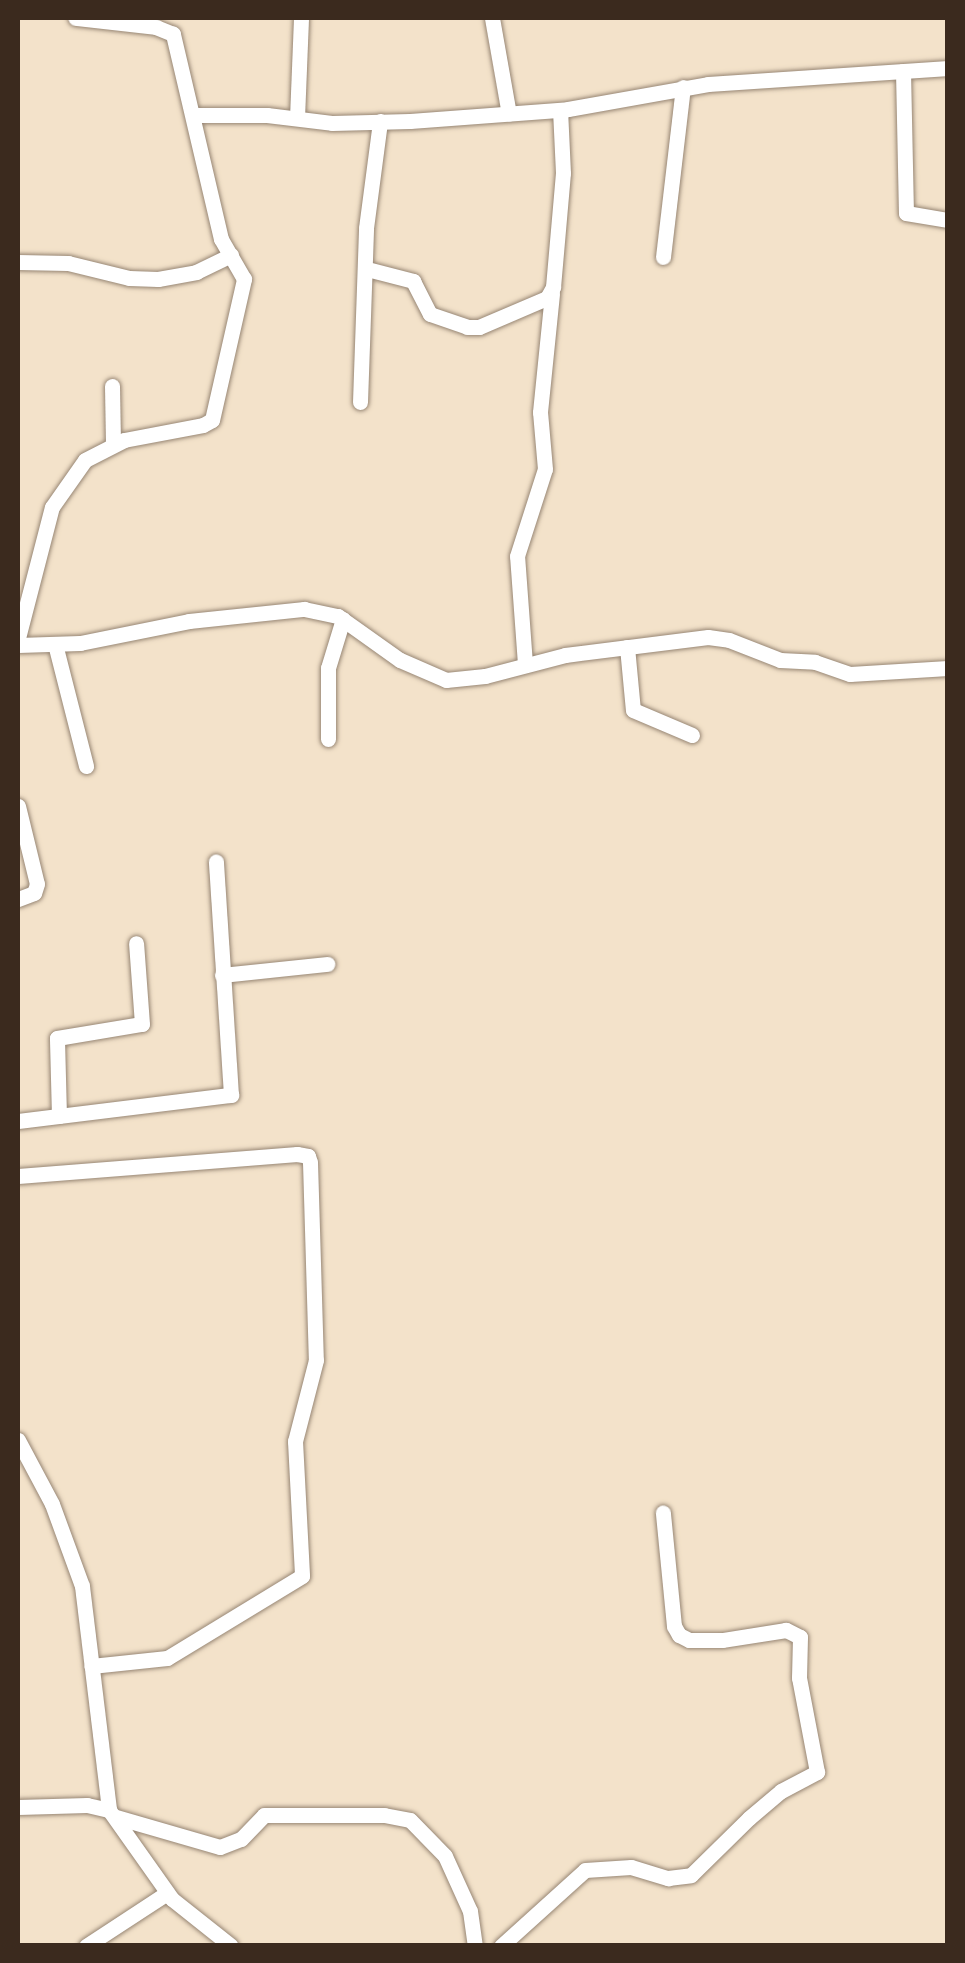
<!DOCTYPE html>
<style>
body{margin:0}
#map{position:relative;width:965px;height:1963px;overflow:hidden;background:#f3e2ca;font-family:"Balsamiq Sans",sans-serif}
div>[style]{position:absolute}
.roads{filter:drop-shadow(0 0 2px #978674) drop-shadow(0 0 2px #978674)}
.minor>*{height:15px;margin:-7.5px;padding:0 7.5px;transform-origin:7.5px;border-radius:7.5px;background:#fff}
span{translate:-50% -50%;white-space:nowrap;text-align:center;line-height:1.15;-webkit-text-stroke:8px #f6f6f2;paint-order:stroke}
.frame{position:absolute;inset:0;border:20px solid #3b2a1e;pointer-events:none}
</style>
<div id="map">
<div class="roads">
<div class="minor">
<div style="left:492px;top:18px;width:97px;rotate:80deg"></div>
<div style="left:903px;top:71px;width:142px;rotate:88.8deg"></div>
<div style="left:906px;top:213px;width:43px;rotate:9.5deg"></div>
<div style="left:195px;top:115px;width:72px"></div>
<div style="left:267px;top:115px;width:65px;rotate:7deg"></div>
<div style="left:332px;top:123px;width:78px;rotate:-1.5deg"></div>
<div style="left:410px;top:121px;width:158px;rotate:-4.3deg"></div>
<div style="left:568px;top:109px;width:142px;rotate:-10.1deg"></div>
<div style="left:708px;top:84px;width:241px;rotate:-3.8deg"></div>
<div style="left:297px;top:118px;width:100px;rotate:-87.7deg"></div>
<div style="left:663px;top:257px;width:171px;rotate:-83.3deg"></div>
<div style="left:18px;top:262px;width:50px;rotate:1.1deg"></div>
<div style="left:68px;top:263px;width:63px;rotate:13.8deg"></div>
<div style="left:129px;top:278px;width:29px;rotate:2deg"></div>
<div style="left:158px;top:279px;width:39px;rotate:-10deg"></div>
<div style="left:196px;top:272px;width:39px;rotate:-26deg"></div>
<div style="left:367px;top:269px;width:48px;rotate:14.6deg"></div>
<div style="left:413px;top:281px;width:37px;rotate:63deg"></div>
<div style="left:430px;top:314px;width:39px;rotate:19deg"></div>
<div style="left:467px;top:327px;width:12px"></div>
<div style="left:479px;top:327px;width:74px;rotate:-23.1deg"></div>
<div style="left:547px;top:298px;width:13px;rotate:-61deg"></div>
<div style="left:553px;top:287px;width:114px;rotate:-85deg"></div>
<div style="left:563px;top:173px;width:63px;rotate:-92.7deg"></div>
<div style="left:112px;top:386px;width:58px;rotate:89deg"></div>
<div style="left:360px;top:402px;width:174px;rotate:-88deg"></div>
<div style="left:366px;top:228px;width:108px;rotate:-82.5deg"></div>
<div style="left:18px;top:638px;width:135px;rotate:-75.5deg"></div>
<div style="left:52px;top:507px;width:57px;rotate:-54.9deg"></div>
<div style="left:85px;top:460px;width:44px;rotate:-27.1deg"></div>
<div style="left:124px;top:440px;width:80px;rotate:-10.8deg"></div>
<div style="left:203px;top:425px;width:10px;rotate:-29deg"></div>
<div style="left:212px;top:420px;width:145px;rotate:-77.2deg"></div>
<div style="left:244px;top:279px;width:46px;rotate:-119.9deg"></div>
<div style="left:221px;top:239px;width:211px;rotate:-103.2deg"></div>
<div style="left:173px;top:34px;width:18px;rotate:-158deg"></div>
<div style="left:156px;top:27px;width:81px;rotate:-173.6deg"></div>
<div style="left:55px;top:644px;width:126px;rotate:75.7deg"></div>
<div style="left:18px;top:645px;width:62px;rotate:-1.8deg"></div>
<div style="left:80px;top:643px;width:111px;rotate:-11.4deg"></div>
<div style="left:189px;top:621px;width:116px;rotate:-6deg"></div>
<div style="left:304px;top:609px;width:35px;rotate:12deg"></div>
<div style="left:338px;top:616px;width:76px;rotate:35.4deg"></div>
<div style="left:400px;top:660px;width:50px;rotate:23.5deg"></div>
<div style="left:446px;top:680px;width:39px;rotate:-6deg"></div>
<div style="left:485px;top:676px;width:83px;rotate:-14.7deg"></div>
<div style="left:565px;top:655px;width:144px;rotate:-7.2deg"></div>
<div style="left:708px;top:637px;width:21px;rotate:8deg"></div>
<div style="left:729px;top:640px;width:55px;rotate:21.4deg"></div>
<div style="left:780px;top:660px;width:35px;rotate:3deg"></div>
<div style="left:815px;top:662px;width:37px;rotate:19deg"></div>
<div style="left:850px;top:674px;width:98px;rotate:-3.5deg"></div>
<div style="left:627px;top:647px;width:63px;rotate:84.6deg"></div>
<div style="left:633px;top:710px;width:64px;rotate:23deg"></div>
<div style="left:525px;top:664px;width:108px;rotate:-94.2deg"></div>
<div style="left:517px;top:556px;width:91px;rotate:-72.2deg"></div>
<div style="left:545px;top:469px;width:57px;rotate:-95deg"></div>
<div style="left:540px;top:412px;width:119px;rotate:-84.2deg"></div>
<div style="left:328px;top:739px;width:71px;rotate:-90deg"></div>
<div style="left:328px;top:668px;width:51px;rotate:-73deg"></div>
<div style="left:18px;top:806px;width:80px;rotate:76.3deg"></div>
<div style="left:37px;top:884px;width:9px;rotate:108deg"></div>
<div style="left:34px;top:893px;width:17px;rotate:159deg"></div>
<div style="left:222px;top:975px;width:106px;rotate:-6deg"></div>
<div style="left:59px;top:1116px;width:78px;rotate:-91.5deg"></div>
<div style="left:57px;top:1038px;width:86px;rotate:-9.4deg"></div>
<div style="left:142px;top:1024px;width:81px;rotate:-94.2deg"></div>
<div style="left:18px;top:1121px;width:215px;rotate:-7deg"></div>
<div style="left:231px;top:1095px;width:234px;rotate:-93.7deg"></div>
<div style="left:18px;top:1176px;width:280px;rotate:-4.5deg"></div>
<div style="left:297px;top:1154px;width:11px;rotate:10deg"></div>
<div style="left:308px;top:1156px;width:6px;rotate:72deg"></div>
<div style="left:310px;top:1162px;width:198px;rotate:88.3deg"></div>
<div style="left:316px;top:1360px;width:84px;rotate:104.5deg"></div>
<div style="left:295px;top:1441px;width:135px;rotate:87deg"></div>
<div style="left:302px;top:1576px;width:158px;rotate:148.7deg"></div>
<div style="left:167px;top:1658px;width:76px;rotate:174deg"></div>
<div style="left:18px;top:1440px;width:72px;rotate:62deg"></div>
<div style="left:52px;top:1504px;width:87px;rotate:69.9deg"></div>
<div style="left:82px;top:1586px;width:226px;rotate:83.1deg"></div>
<div style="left:18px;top:1807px;width:69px;rotate:-1.7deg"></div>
<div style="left:87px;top:1805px;width:23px;rotate:13deg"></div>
<div style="left:109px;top:1810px;width:109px;rotate:54.7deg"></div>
<div style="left:172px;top:1899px;width:75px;rotate:38.5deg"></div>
<div style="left:116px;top:1817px;width:108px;rotate:16.1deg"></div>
<div style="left:220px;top:1847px;width:22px;rotate:-21deg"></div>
<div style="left:241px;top:1839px;width:33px;rotate:-46deg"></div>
<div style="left:264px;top:1815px;width:120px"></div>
<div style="left:384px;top:1815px;width:26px;rotate:11deg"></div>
<div style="left:410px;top:1820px;width:50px;rotate:45.8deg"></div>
<div style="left:445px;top:1856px;width:60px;rotate:65.6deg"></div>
<div style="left:470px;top:1911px;width:35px;rotate:82deg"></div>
<div style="left:86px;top:1946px;width:97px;rotate:-33.2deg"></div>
<div style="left:501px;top:1946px;width:113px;rotate:-42.1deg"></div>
<div style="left:585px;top:1870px;width:46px;rotate:-3.7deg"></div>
<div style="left:631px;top:1867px;width:39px;rotate:17deg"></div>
<div style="left:668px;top:1878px;width:23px;rotate:-7deg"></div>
<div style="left:691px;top:1875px;width:81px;rotate:-44.5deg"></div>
<div style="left:749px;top:1818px;width:42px;rotate:-40.2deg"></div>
<div style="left:781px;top:1791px;width:41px;rotate:-27.8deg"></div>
<div style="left:817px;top:1772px;width:96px;rotate:-100.8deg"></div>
<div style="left:799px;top:1678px;width:41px;rotate:-88.6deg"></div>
<div style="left:800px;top:1637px;width:16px;rotate:-153deg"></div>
<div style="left:786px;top:1630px;width:65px;rotate:171.1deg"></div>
<div style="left:722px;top:1640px;width:33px;rotate:180deg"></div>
<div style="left:689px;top:1640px;width:11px;rotate:-153deg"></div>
<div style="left:679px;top:1635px;width:10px;rotate:-119deg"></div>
<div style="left:674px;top:1626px;width:114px;rotate:-95.6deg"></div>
</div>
</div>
<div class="frame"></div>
</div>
